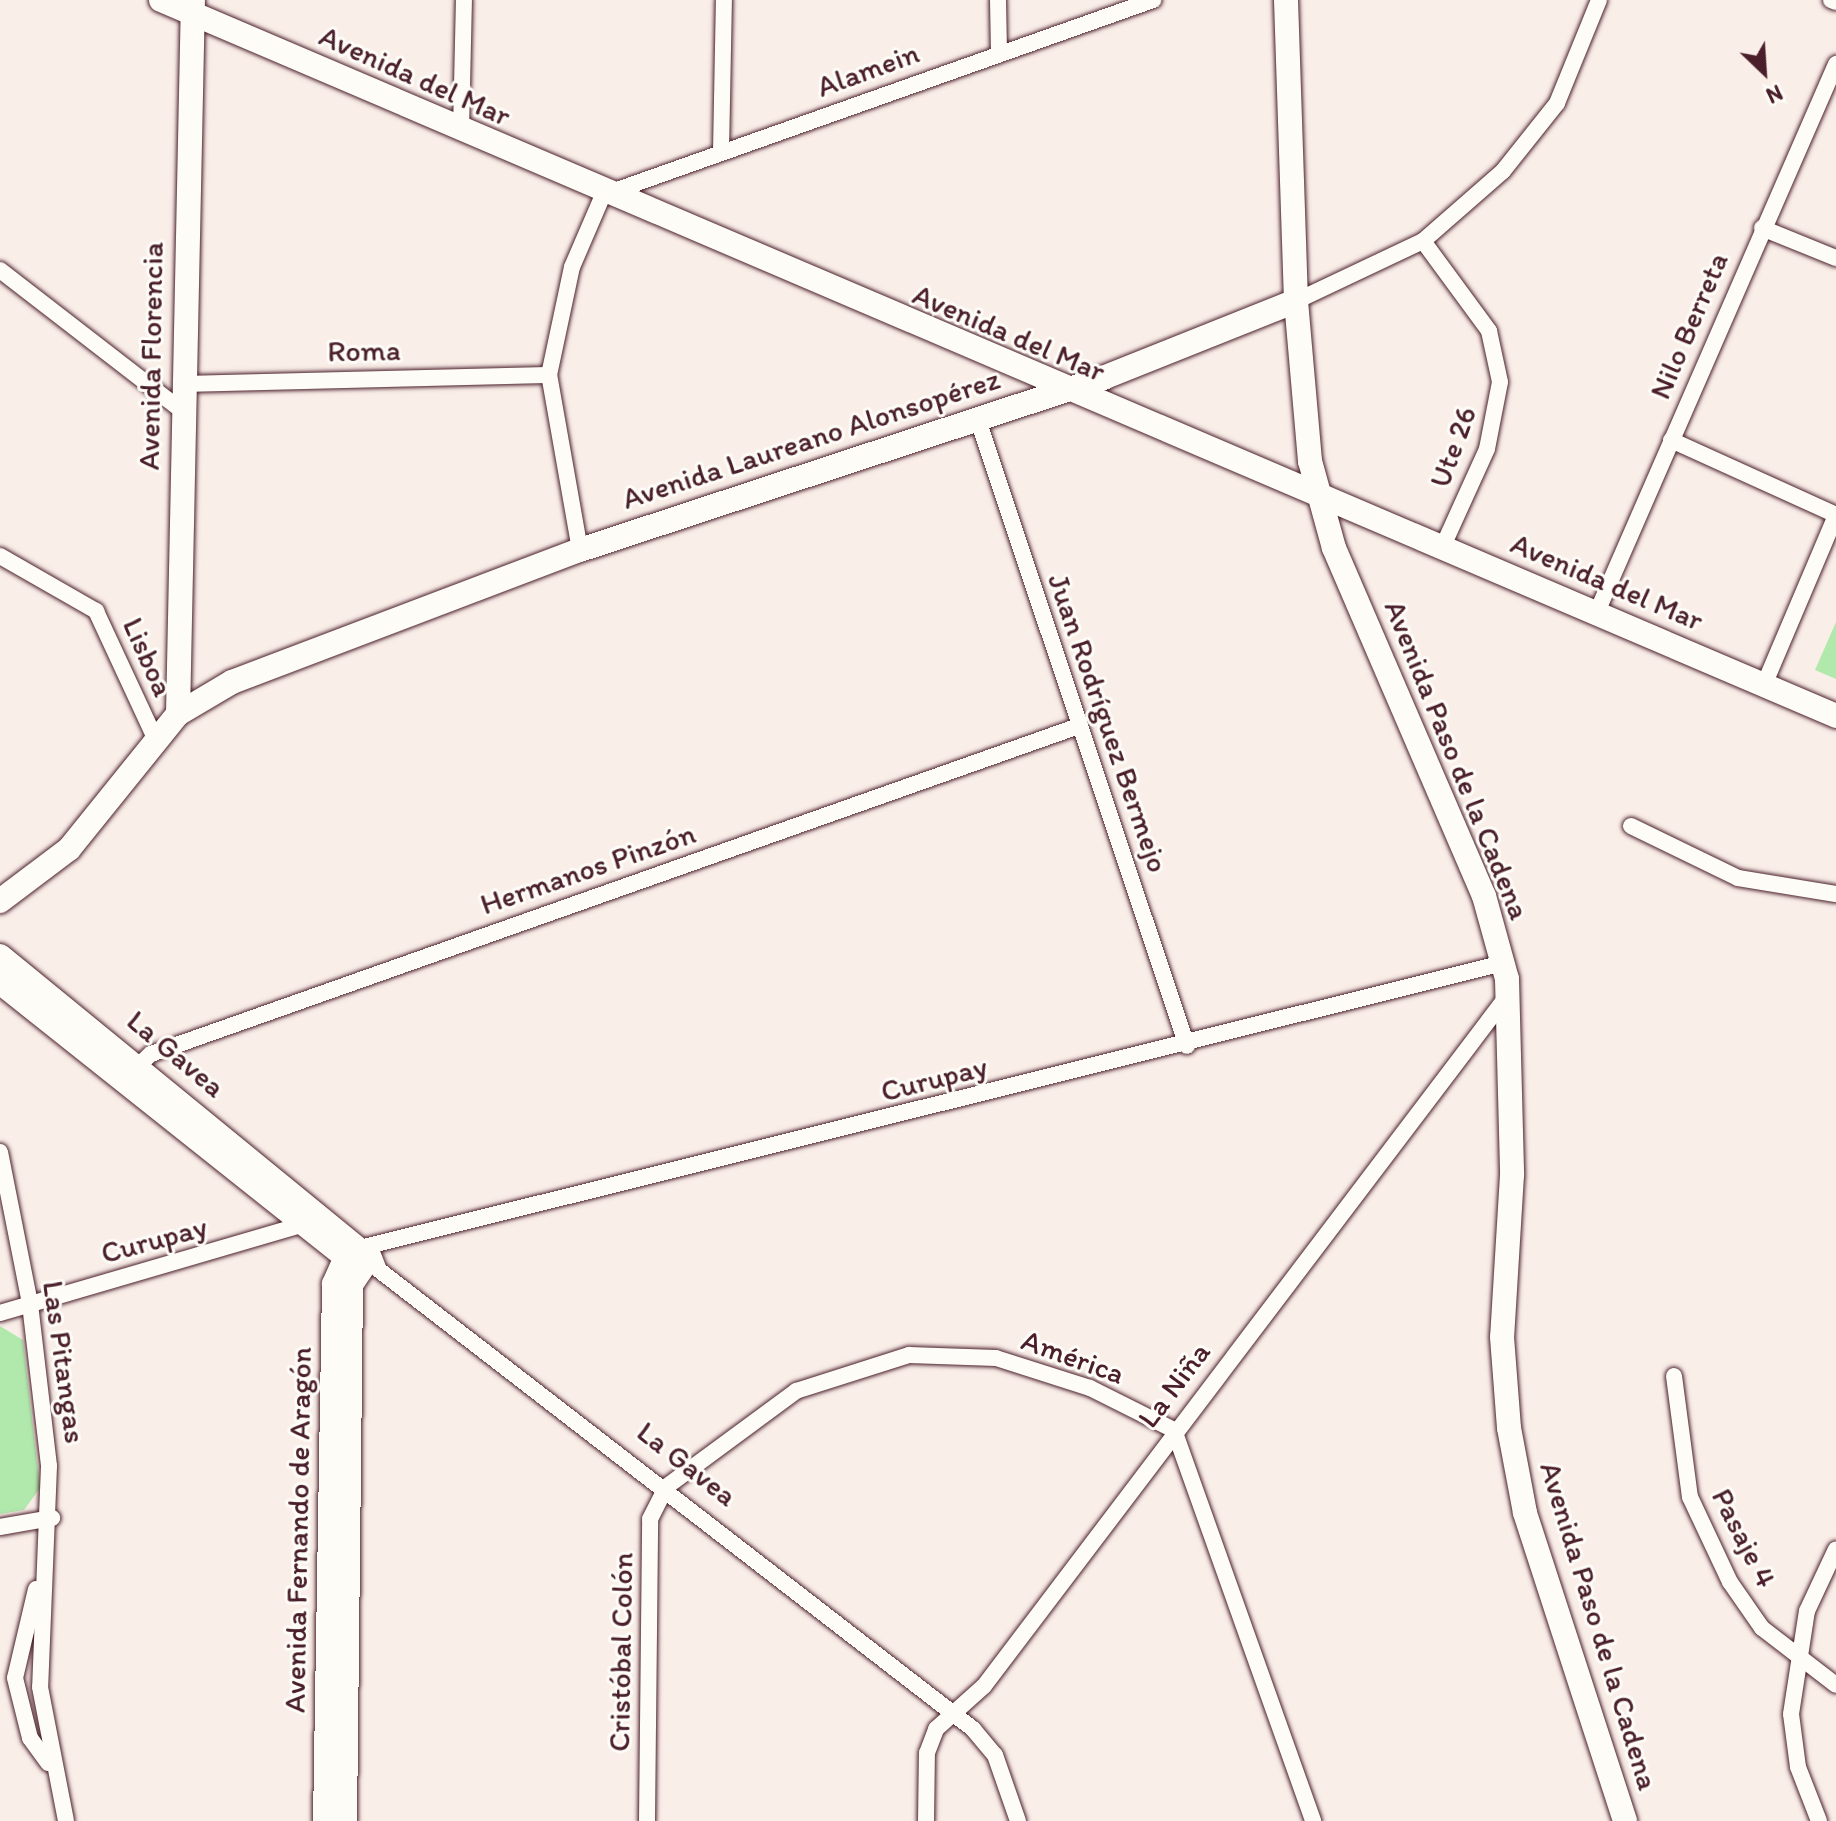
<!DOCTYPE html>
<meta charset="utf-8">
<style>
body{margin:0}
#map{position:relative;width:1836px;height:1821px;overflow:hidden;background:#faeee8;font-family:Itim,sans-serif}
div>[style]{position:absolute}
.green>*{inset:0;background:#b1e9ad}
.roads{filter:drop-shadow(0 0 2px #4a1f2b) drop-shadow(0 0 2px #4a1f2b)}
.street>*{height:16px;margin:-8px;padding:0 8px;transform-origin:8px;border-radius:8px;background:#fdfcf7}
.secondary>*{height:24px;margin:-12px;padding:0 12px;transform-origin:12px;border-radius:12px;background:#fdfcf7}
span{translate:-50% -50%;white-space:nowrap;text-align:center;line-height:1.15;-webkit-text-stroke:6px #fdfcf7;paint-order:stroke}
.street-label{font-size:30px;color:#4a1f2b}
.north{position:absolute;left:1724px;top:32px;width:80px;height:80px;-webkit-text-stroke:6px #fdfcf7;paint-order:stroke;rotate:155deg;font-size:22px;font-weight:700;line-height:32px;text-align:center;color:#4a1f2b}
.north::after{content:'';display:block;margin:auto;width:28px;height:36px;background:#4a1f2b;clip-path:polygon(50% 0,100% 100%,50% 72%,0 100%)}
</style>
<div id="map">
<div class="green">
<div style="clip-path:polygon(1836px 622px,1836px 679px,1815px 670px)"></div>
<div style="clip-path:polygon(0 1326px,23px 1340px,40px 1488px,24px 1510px,0 1514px)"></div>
</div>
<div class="roads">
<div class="street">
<div style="left:998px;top:0;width:53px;rotate:88.9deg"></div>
<div style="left:1831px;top:0;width:5px;rotate:22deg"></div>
<div style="left:461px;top:130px;width:130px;rotate:-88.7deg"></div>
<div style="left:721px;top:152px;width:152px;rotate:-88.9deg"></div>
<div style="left:1762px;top:228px;width:80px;rotate:22.1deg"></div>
<div style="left:1423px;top:241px;width:112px;rotate:53.7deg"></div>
<div style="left:1489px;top:331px;width:52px;rotate:77.8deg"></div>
<div style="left:1500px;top:382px;width:68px;rotate:101deg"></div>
<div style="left:1487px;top:449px;width:109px;rotate:114.4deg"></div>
<div style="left:0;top:270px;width:227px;rotate:37.7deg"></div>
<div style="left:1296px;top:301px;width:140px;rotate:-25.3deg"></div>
<div style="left:1423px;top:241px;width:106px;rotate:-41.2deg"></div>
<div style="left:1503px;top:171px;width:87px;rotate:-51.5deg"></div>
<div style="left:1557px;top:103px;width:111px;rotate:-67.8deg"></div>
<div style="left:181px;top:384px;width:368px;rotate:-1.4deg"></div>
<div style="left:977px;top:417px;width:663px;rotate:71.54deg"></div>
<div style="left:1671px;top:440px;width:181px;rotate:24.4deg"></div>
<div style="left:580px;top:550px;width:178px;rotate:-100deg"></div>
<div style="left:549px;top:375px;width:110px;rotate:-78deg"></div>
<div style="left:572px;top:267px;width:78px;rotate:-66.7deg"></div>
<div style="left:603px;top:195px;width:584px;rotate:-19.52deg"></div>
<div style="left:0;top:556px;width:111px;rotate:29.8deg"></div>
<div style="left:96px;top:611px;width:142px;rotate:65.1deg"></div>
<div style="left:1597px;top:612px;width:598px;rotate:-66.44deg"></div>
<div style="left:1764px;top:685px;width:185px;rotate:-67deg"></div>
<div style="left:1631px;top:826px;width:119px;rotate:25.9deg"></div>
<div style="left:1738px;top:878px;width:99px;rotate:9.3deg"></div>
<div style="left:129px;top:1075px;width:30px;rotate:-44deg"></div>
<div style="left:151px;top:1054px;width:984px;rotate:-19.47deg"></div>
<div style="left:0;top:1152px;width:155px;rotate:78.8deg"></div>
<div style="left:30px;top:1304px;width:163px;rotate:83.3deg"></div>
<div style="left:49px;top:1466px;width:221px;rotate:92.3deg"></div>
<div style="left:40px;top:1687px;width:136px;rotate:79deg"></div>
<div style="left:352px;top:1250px;width:1186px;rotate:-14deg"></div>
<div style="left:372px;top:1252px;width:19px;rotate:69deg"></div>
<div style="left:379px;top:1270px;width:751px;rotate:37.69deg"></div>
<div style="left:973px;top:1729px;width:34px;rotate:50deg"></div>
<div style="left:995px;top:1755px;width:70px;rotate:70.8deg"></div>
<div style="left:0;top:1313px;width:324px;rotate:-16.3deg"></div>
<div style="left:1674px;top:1376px;width:122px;rotate:82.5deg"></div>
<div style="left:1690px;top:1497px;width:94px;rotate:64.8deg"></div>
<div style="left:1730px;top:1582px;width:56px;rotate:55.2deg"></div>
<div style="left:1762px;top:1628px;width:93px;rotate:37.6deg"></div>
<div style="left:0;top:1527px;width:53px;rotate:-9.8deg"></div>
<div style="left:36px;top:1589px;width:91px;rotate:103.3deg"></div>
<div style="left:15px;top:1678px;width:62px;rotate:76deg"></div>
<div style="left:30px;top:1738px;width:31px;rotate:54deg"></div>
<div style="left:647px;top:1821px;width:302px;rotate:-89.4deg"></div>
<div style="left:650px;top:1519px;width:36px;rotate:-63deg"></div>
<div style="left:666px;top:1487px;width:162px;rotate:-36.4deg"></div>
<div style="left:796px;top:1391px;width:119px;rotate:-17.7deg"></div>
<div style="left:909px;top:1355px;width:87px;rotate:2deg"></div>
<div style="left:996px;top:1358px;width:99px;rotate:17.7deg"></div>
<div style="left:1090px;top:1388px;width:94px;rotate:26.6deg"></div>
<div style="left:1174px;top:1430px;width:415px;rotate:70.4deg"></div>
<div style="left:926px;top:1821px;width:68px;rotate:-89.2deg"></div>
<div style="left:927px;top:1753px;width:26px;rotate:-69deg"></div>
<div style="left:936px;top:1729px;width:64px;rotate:-41.9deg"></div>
<div style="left:984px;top:1686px;width:867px;rotate:-52.83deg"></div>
<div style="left:1819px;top:1821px;width:58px;rotate:-111.3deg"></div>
<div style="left:1798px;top:1767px;width:53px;rotate:-97.5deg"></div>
<div style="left:1791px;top:1714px;width:104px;rotate:-81.2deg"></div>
<div style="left:1807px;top:1611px;width:68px;rotate:-64.9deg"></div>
</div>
<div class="secondary">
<div style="left:161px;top:0;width:1822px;rotate:23.14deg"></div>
<div style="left:1286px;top:0;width:301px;rotate:88.1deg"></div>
<div style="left:1296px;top:301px;width:161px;rotate:85deg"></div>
<div style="left:1310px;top:461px;width:90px;rotate:74.6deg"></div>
<div style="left:1334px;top:548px;width:379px;rotate:66.7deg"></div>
<div style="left:1484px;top:896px;width:86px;rotate:74.5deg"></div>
<div style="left:1507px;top:979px;width:196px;rotate:88.5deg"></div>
<div style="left:1512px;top:1175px;width:162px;rotate:93.5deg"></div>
<div style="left:1502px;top:1337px;width:91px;rotate:85.6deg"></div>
<div style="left:1509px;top:1428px;width:86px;rotate:79.3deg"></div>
<div style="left:1525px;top:1513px;width:324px;rotate:72deg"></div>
<div style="left:178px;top:714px;width:714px;rotate:-88.8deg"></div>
<div style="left:0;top:901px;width:86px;rotate:-37deg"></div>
<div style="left:69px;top:849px;width:174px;rotate:-51.1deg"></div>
<div style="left:178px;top:714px;width:63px;rotate:-30.7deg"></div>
<div style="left:232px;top:682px;width:372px;rotate:-20.8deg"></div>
<div style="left:580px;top:550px;width:551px;rotate:-18.2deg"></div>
<div style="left:1103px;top:378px;width:208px;rotate:-21.8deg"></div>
<div style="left:0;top:956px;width:477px;rotate:39.3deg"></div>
<div style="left:369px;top:1258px;width:32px;rotate:124deg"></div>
<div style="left:351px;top:1285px;width:536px;rotate:90.64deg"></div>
<div style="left:0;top:982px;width:442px;rotate:38.5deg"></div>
<div style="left:346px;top:1257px;width:30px;rotate:114deg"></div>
<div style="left:334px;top:1284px;width:537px;rotate:90.96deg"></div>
</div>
</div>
<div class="street-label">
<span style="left:868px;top:70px;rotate:-20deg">Alamein</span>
<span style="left:415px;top:76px;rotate:24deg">Avenida del Mar</span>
<span style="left:1689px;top:326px;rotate:-67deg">Nilo Berreta</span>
<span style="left:1009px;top:333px;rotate:23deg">Avenida del Mar</span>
<span style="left:364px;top:351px;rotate:-1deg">Roma</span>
<span style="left:151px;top:356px;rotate:-89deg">Avenida Florencia</span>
<span style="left:811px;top:439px;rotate:-18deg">Avenida Laureano Alonsopérez</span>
<span style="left:1453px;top:447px;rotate:-70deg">Ute 26</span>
<span style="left:1607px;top:582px;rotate:23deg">Avenida del Mar</span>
<span style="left:148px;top:657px;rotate:66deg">Lisboa</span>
<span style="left:1108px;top:723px;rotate:71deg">Juan Rodríguez Bermejo</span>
<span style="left:1457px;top:760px;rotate:68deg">Avenida Paso de la Cadena</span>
<span style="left:588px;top:869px;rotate:-19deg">Hermanos Pinzón</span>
<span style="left:176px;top:1054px;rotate:40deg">La Gavea</span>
<span style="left:934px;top:1079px;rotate:-14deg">Curupay</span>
<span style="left:154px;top:1240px;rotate:-15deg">Curupay</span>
<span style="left:1073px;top:1357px;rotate:20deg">América</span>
<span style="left:64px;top:1362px;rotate:82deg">Las Pitangas</span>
<span style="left:1174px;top:1385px;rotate:-53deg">La Niña</span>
<span style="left:687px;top:1464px;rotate:38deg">La Gavea</span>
<span style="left:298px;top:1530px;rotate:-89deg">Avenida Fernando de Aragón</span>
<span style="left:1744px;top:1538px;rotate:63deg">Pasaje 4</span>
<span style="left:1599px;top:1626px;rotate:73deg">Avenida Paso de la Cadena</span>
<span style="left:621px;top:1652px;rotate:-89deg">Cristóbal Colón</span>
</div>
<div class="north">N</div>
</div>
